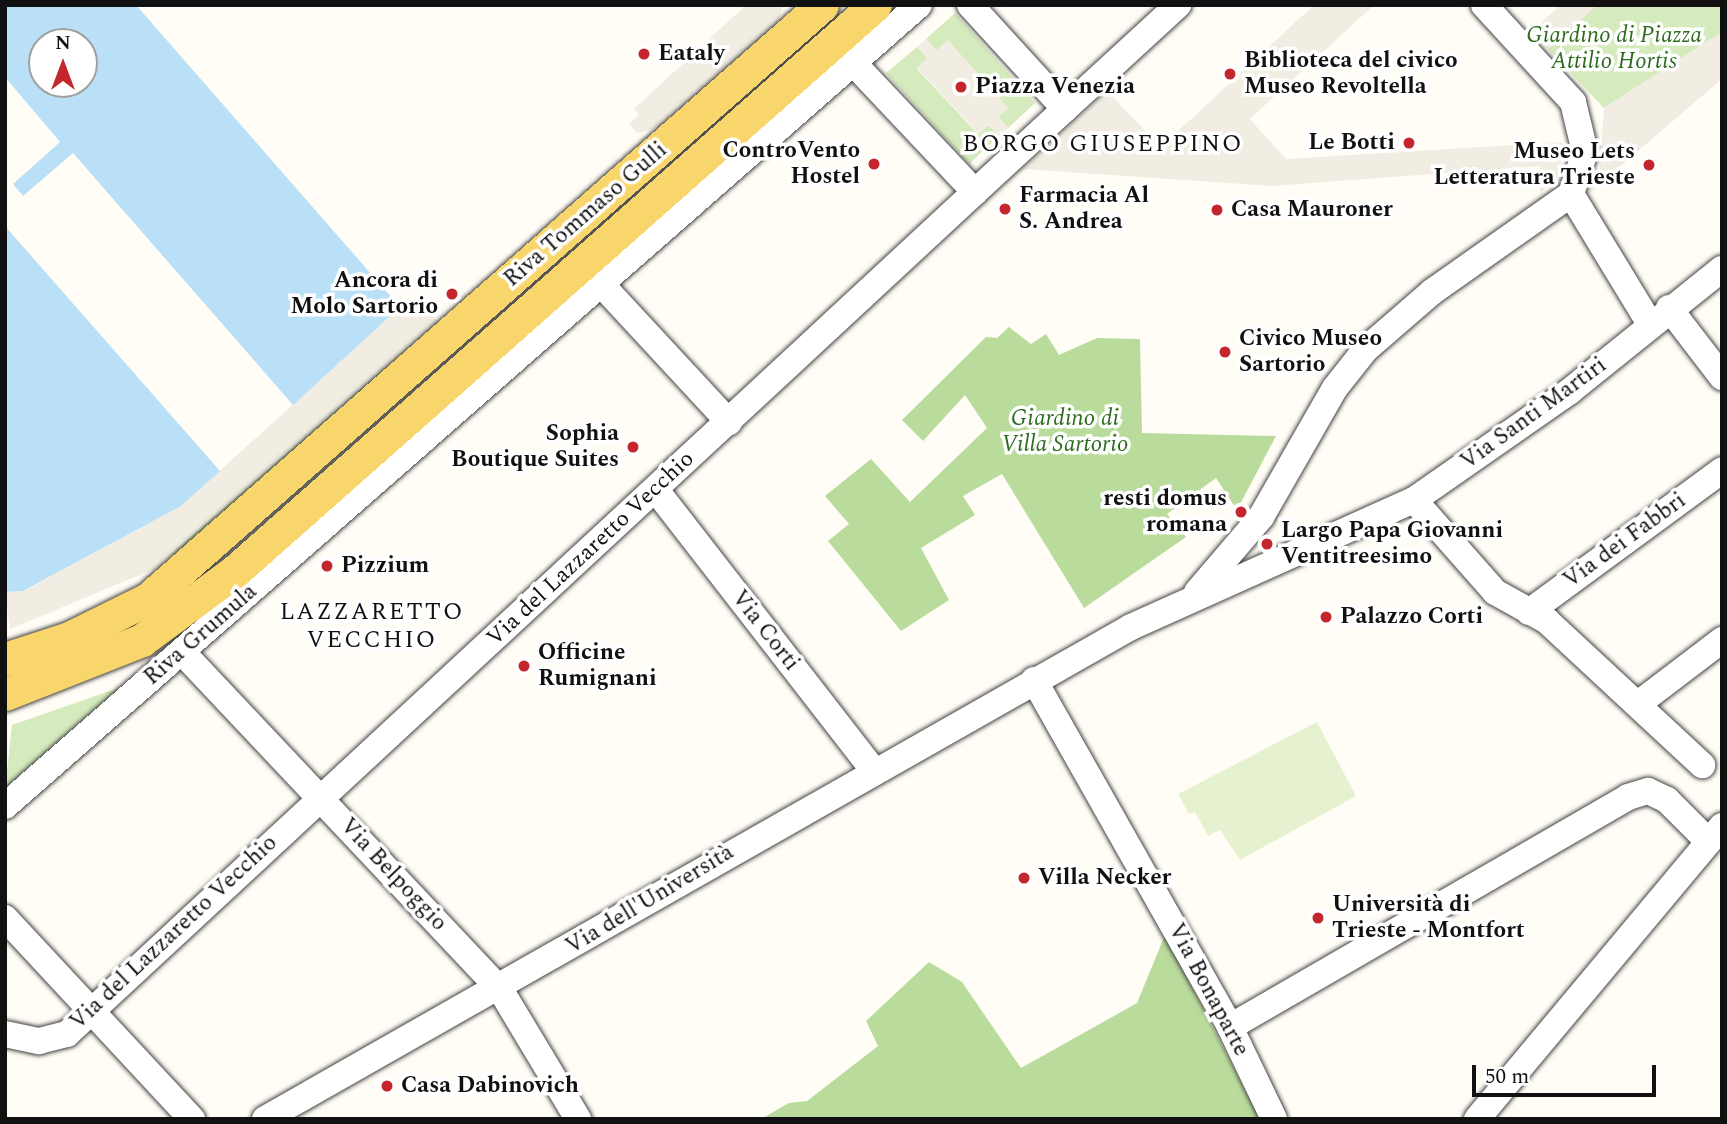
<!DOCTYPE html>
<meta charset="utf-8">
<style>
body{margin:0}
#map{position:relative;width:1727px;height:1124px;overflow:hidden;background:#fffdf5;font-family:Spectral,serif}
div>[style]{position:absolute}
.green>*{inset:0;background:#d5ebbd}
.forest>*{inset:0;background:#b9dc9c}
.pitch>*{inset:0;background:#e6f2cf}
.plaza>*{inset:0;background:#f1ede2}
.water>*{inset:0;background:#b9e0f7}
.roads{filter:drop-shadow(0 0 2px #444) drop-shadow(0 0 2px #444)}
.minor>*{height:26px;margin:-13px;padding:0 13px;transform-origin:13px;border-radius:13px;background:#fff}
.major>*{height:33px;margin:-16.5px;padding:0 16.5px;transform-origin:16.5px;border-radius:16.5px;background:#f9d66b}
.dots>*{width:19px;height:19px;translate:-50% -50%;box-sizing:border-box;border:4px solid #fff;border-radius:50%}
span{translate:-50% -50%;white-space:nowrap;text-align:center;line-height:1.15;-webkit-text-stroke:7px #fff;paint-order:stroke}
.park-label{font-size:23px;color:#2f6b1f;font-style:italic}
.poi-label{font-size:23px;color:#111;font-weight:700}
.left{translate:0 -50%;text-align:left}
.right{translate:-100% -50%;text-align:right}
.street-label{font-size:23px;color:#111}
.neighbourhood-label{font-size:24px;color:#111;letter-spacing:2px}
.frame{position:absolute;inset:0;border:7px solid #111;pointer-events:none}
.north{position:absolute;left:28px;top:28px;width:70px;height:70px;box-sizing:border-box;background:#fff;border:2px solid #a0a0a0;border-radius:50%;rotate:0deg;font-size:19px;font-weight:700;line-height:28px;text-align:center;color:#111}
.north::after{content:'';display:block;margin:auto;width:24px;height:32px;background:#c4262e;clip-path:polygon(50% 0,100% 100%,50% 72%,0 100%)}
.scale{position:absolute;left:1472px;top:1065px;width:184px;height:32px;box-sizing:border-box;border:4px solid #111;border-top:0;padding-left:9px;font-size:21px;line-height:24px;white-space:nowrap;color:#111;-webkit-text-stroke:5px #fff;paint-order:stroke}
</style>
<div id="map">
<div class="green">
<div style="clip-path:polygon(1597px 5px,1722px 5px,1722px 32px,1604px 108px,1548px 49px)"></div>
<div style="clip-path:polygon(955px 13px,1035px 103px,1008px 128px,998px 117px,1008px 108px,948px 41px,937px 51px,926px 39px)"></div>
<div style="clip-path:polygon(917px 47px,928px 58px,917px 69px,978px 134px,989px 125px,999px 136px,969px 164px,886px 73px)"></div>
<div style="clip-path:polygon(438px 321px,444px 328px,176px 560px,171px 553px)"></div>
<div style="clip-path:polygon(127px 685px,5px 791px,12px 725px)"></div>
</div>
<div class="forest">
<div style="clip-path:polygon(1009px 327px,1031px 344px,1046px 334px,1059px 355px,1097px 338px,1140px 339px,1142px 433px,1276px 436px,1237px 510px,1216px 478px,1167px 514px,1186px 537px,1084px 608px,1002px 474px,963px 496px,975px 515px,921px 548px,949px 600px,901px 631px,828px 541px,849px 524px,825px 496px,871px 459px,910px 502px,987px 428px,965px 395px,923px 441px,902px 420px,986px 337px,997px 338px)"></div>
<div style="clip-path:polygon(1165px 935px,1260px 1119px,761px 1119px,789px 1103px,807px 1101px,878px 1046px,866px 1021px,929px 962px,962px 982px,1021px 1068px,1137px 1003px)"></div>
</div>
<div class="pitch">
<div style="clip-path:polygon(1317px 722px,1356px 796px,1240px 860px,1220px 830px,1208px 836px,1195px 812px,1189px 814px,1178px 794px)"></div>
</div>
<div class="plaza">
<div style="clip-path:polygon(746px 5px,783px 5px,776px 31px,670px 124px,637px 133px,629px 124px,639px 114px,634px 109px)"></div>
<div style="clip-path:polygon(1314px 5px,1374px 5px,1250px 119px,1286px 159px,1562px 142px,1560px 175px,1540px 193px,1540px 166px,1272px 186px,1023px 169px,1107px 91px,1161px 147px)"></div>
<div style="clip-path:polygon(1560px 5px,1597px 5px,1548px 49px,1531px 32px)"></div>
<div style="clip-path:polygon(1722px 32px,1722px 79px,1588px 194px,1600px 168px,1604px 108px)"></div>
<div style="clip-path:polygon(926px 39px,937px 50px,948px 40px,1008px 108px,998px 117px,1008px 128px,999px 136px,989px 125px,979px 134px,917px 68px,927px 58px,917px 47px)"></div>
<div style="clip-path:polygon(418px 299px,438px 321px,171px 552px,176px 560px,10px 629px,5px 592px,24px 591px,181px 506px,400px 307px,404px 311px)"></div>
</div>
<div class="water">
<div style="clip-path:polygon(evenodd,5px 5px,136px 5px,400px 307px,293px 405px,73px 153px,23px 196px,13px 184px,60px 142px,5px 77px,5px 5px,42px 42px,84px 42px,84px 84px,42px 84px,42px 42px)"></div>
<div style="clip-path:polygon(5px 226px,220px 471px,181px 506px,23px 591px,5px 592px)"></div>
</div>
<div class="roads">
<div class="minor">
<div style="left:1484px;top:5px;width:132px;rotate:47.5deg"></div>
<div style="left:1573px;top:102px;width:51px;rotate:76.5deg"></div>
<div style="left:1585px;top:152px;width:44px;rotate:108.4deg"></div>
<div style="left:842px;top:51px;width:194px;rotate:46.7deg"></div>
<div style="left:975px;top:192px;width:122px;rotate:-42.7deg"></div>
<div style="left:1065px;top:109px;width:141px;rotate:-132.4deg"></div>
<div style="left:1065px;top:109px;width:154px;rotate:-42.6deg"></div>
<div style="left:1571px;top:194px;width:152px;rotate:58.7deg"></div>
<div style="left:602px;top:285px;width:187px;rotate:47.2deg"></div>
<div style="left:1669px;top:308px;width:87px;rotate:52.5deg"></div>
<div style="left:656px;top:490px;width:356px;rotate:52.2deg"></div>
<div style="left:1414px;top:500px;width:123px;rotate:48.6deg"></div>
<div style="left:1495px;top:592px;width:60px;rotate:29.1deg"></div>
<div style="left:1547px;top:621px;width:212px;rotate:42.9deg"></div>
<div style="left:1197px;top:592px;width:99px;rotate:-49.5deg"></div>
<div style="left:1261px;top:517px;width:149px;rotate:-60.2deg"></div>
<div style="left:1335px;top:388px;width:48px;rotate:-51.7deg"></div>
<div style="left:1365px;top:350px;width:89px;rotate:-40.9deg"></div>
<div style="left:1432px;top:292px;width:170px;rotate:-35.2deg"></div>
<div style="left:1529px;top:612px;width:240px;rotate:-36.3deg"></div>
<div style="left:182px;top:652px;width:463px;rotate:46.7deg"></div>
<div style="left:500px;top:989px;width:152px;rotate:59deg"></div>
<div style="left:1034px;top:680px;width:399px;rotate:60.5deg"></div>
<div style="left:1230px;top:1027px;width:102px;rotate:64.4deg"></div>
<div style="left:1638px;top:704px;width:106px;rotate:-37.3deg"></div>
<div style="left:5px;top:806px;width:1215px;rotate:-41.23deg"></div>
<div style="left:5px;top:918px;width:275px;rotate:47.1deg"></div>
<div style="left:1230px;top:1027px;width:460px;rotate:-30deg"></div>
<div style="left:1628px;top:797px;width:21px;rotate:-17deg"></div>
<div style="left:1648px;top:791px;width:21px;rotate:25deg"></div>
<div style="left:1667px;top:800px;width:58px;rotate:45deg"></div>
<div style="left:5px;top:1034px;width:35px;rotate:12deg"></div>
<div style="left:39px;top:1041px;width:29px;rotate:-14deg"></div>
<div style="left:67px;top:1034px;width:1238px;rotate:-42.84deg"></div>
<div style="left:265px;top:1119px;width:996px;rotate:-29.6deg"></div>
<div style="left:1131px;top:627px;width:310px;rotate:-24.2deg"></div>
<div style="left:1414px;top:500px;width:190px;rotate:-34.9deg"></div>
<div style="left:1570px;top:391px;width:195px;rotate:-38.8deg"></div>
<div style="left:1477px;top:1119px;width:382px;rotate:-50.1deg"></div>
</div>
<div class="major">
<div style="left:5px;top:659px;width:67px;rotate:-18.2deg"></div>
<div style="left:69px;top:638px;width:88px;rotate:-26.3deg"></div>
<div style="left:148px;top:599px;width:898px;rotate:-41.39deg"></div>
<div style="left:5px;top:694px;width:147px;rotate:-21.5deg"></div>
<div style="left:142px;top:640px;width:116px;rotate:-36.6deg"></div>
<div style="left:235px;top:571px;width:854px;rotate:-41.49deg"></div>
</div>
</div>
<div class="dots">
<div style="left:644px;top:54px;background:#c4262e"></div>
<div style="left:1230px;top:74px;background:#c4262e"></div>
<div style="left:961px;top:87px;background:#c4262e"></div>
<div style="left:1409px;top:143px;background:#c4262e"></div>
<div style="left:874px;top:164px;background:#c4262e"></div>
<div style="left:1649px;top:165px;background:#c4262e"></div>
<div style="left:1005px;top:209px;background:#c4262e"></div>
<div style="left:1217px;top:210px;background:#c4262e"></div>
<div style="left:452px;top:294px;background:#c4262e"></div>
<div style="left:1225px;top:352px;background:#c4262e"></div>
<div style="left:633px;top:447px;background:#c4262e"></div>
<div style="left:1241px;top:512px;background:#c4262e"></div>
<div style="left:1267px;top:544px;background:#c4262e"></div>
<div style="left:327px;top:566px;background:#c4262e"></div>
<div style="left:1326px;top:617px;background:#c4262e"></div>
<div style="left:524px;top:666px;background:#c4262e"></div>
<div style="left:1024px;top:878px;background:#c4262e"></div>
<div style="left:1318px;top:918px;background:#c4262e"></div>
<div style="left:387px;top:1086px;background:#c4262e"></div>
</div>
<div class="park-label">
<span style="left:1614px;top:49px">Giardino di Piazza<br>Attilio Hortis</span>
<span style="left:1065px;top:432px">Giardino di<br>Villa Sartorio</span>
</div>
<div class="poi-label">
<span class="left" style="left:658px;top:54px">Eataly</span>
<span class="left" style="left:1244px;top:74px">Biblioteca del civico<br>Museo Revoltella</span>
<span class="left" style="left:975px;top:87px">Piazza Venezia</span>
<span class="right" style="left:1395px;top:143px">Le Botti</span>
<span class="right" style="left:860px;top:164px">ControVento<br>Hostel</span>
<span class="right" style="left:1635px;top:165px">Museo Lets<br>Letteratura Trieste</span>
<span class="left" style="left:1019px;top:209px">Farmacia Al<br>S. Andrea</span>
<span class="left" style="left:1231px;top:210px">Casa Mauroner</span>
<span class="right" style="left:438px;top:294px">Ancora di<br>Molo Sartorio</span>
<span class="left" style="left:1239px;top:352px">Civico Museo<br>Sartorio</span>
<span class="right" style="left:619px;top:447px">Sophia<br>Boutique Suites</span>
<span class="right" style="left:1227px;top:512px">resti domus<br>romana</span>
<span class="left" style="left:1281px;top:544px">Largo Papa Giovanni<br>Ventitreesimo</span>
<span class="left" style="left:341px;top:566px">Pizzium</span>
<span class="left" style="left:1340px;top:617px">Palazzo Corti</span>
<span class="left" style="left:538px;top:666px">Officine<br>Rumignani</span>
<span class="left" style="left:1038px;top:878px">Villa Necker</span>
<span class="left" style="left:1332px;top:918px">Università di<br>Trieste - Montfort</span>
<span class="left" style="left:401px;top:1086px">Casa Dabinovich</span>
</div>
<div class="street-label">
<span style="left:586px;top:215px;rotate:-41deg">Riva Tommaso Gulli</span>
<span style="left:1534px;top:414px;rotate:-36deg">Via Santi Martiri</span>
<span style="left:1625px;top:541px;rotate:-36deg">Via dei Fabbri</span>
<span style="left:591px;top:549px;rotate:-43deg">Via del Lazzaretto Vecchio</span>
<span style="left:765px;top:631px;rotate:52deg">Via Corti</span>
<span style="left:201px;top:635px;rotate:-41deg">Riva Grumula</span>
<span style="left:393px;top:875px;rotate:47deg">Via Belpoggio</span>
<span style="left:650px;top:900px;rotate:-31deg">Via dell'Università</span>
<span style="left:174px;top:933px;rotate:-43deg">Via del Lazzaretto Vecchio</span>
<span style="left:1208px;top:990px;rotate:62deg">Via Bonaparte</span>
</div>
<div class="neighbourhood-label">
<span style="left:1103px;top:145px">BORGO GIUSEPPINO</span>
<span style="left:372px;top:627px">LAZZARETTO<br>VECCHIO</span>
</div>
<div class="frame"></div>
<div class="north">N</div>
<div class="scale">50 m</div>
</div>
